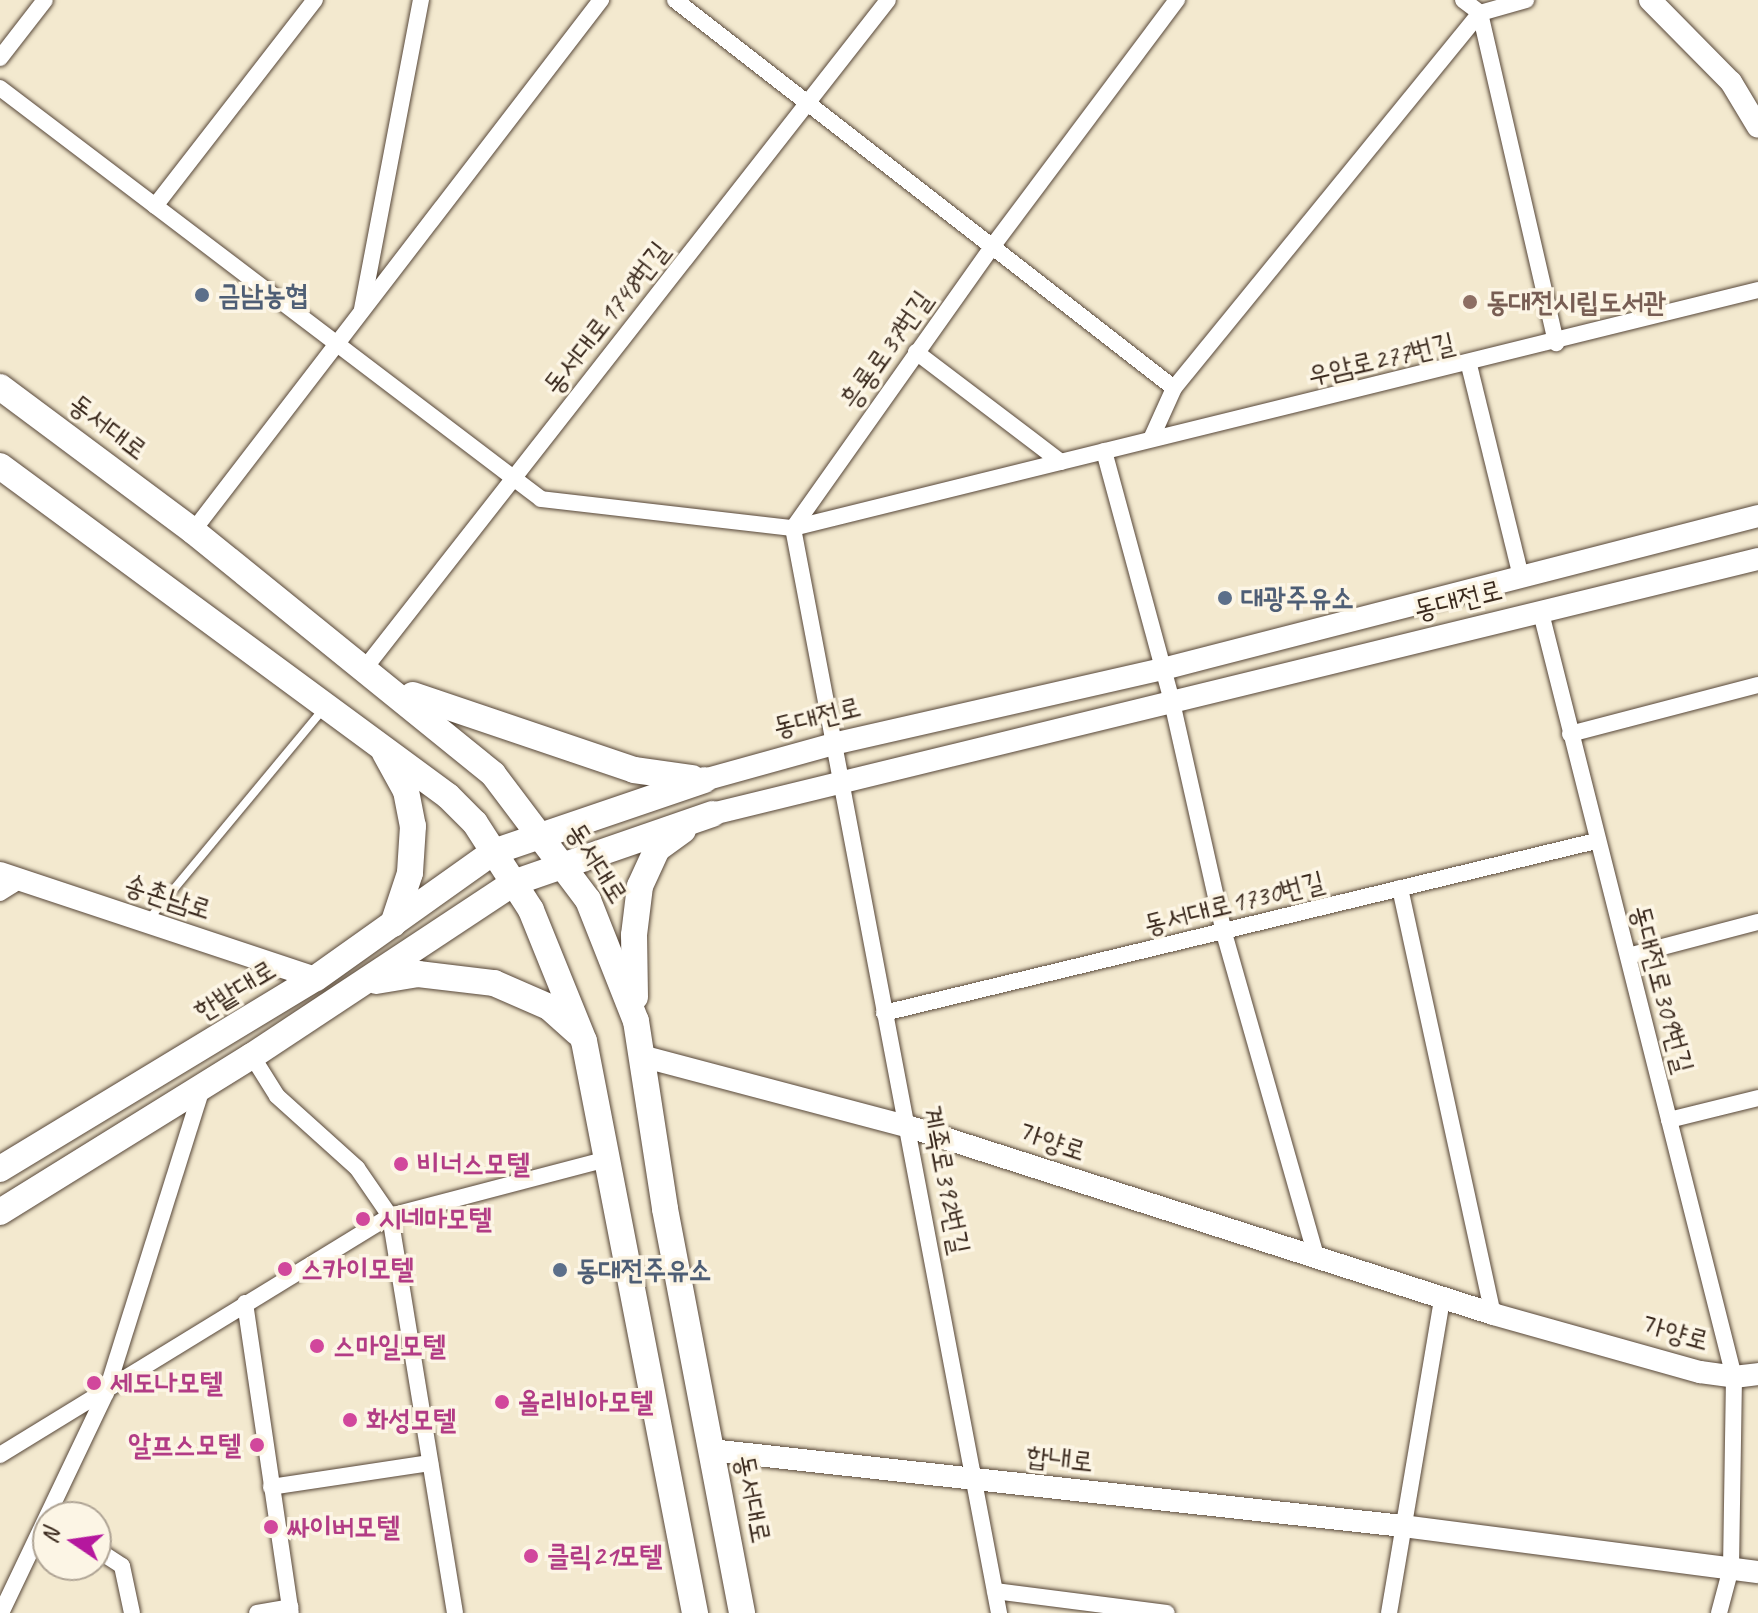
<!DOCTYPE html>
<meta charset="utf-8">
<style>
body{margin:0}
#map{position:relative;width:1758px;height:1613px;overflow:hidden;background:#f3e9cf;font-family:Caveat,"Poor Story",sans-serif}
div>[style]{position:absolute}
.roads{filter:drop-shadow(0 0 2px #574739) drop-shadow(0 0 2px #574739)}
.lane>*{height:8px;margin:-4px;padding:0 4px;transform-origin:4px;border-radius:4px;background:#fff}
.street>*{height:16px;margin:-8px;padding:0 8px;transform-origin:8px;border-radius:8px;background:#fff}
.secondary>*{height:22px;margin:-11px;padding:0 11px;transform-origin:11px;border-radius:11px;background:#fff}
.primary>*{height:26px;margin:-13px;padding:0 13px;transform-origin:13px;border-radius:13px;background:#fff}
.dots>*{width:22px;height:22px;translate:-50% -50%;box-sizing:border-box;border:4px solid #fcf5e5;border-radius:50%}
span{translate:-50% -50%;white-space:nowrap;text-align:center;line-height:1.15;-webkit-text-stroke:7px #fcf5e5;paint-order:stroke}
.service-label{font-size:28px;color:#4e5e75;font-weight:700}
.left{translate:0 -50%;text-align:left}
.education-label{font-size:28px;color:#785e54;font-weight:700}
.street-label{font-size:28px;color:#3b2a1e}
.hotel-label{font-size:28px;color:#b23c85;font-weight:700}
.right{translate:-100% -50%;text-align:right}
.north{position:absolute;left:32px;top:1501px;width:80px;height:80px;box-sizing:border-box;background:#fcf5e5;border:2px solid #afa495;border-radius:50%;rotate:283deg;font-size:22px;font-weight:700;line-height:32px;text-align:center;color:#3b2a1e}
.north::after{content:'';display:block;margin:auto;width:28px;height:36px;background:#b5179e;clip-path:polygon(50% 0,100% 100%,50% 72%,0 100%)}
</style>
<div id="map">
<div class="roads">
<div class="lane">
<div style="left:149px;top:919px;width:274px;rotate:-50.3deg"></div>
</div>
<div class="street">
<div style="left:675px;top:0;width:632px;rotate:37.87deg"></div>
<div style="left:1463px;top:0;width:21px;rotate:37deg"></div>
<div style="left:1480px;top:13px;width:339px;rotate:77deg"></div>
<div style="left:0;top:58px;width:73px;rotate:-52.2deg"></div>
<div style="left:0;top:88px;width:679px;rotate:37.22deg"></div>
<div style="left:541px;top:499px;width:254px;rotate:6.6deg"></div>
<div style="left:793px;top:528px;width:994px;rotate:-13.85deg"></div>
<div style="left:155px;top:206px;width:261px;rotate:-52.2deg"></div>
<div style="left:362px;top:309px;width:315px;rotate:-79.2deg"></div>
<div style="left:916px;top:352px;width:182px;rotate:37.2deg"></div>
<div style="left:1469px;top:365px;width:217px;rotate:76.2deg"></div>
<div style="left:1151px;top:439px;width:56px;rotate:-65.7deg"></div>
<div style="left:1174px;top:388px;width:484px;rotate:-50.8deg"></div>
<div style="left:1480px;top:13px;width:48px;rotate:-15.8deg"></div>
<div style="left:1104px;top:451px;width:260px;rotate:74.8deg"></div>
<div style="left:1172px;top:702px;width:237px;rotate:77.3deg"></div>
<div style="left:1224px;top:933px;width:340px;rotate:74.1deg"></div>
<div style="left:193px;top:531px;width:670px;rotate:-52.46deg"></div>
<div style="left:1541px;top:613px;width:788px;rotate:75.82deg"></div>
<div style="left:1734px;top:1377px;width:191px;rotate:90.9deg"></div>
<div style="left:1731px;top:1568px;width:47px;rotate:104.9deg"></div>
<div style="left:365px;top:668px;width:848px;rotate:-51.94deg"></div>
<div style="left:1570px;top:734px;width:194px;rotate:-14.6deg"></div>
<div style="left:1400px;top:888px;width:436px;rotate:77.7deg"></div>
<div style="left:0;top:893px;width:25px;rotate:-32deg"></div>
<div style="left:1628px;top:956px;width:134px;rotate:-14.7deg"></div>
<div style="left:884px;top:1013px;width:732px;rotate:-13.58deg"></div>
<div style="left:252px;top:1056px;width:47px;rotate:58deg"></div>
<div style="left:277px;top:1096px;width:108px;rotate:42deg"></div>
<div style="left:357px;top:1168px;width:58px;rotate:55.5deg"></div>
<div style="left:390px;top:1216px;width:402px;rotate:80.7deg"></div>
<div style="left:1669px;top:1120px;width:92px;rotate:-13.9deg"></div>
<div style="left:245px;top:1303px;width:313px;rotate:81.6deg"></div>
<div style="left:0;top:1455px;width:457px;rotate:-31.5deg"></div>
<div style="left:390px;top:1216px;width:225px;rotate:-14.7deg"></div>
<div style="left:271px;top:1487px;width:161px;rotate:-8.6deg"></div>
<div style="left:96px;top:1549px;width:31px;rotate:33deg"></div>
<div style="left:122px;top:1566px;width:48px;rotate:78deg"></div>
<div style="left:995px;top:1591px;width:173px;rotate:7.3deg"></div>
<div style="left:1px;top:1613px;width:244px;rotate:-64.5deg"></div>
<div style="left:106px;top:1393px;width:320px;rotate:-72.5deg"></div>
<div style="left:257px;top:1613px;width:34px;rotate:-10deg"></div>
<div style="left:999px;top:1613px;width:1104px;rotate:-100.75deg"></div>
<div style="left:793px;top:528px;width:344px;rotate:-54.7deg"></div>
<div style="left:992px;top:247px;width:309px;rotate:-53.2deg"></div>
<div style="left:1389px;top:1613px;width:318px;rotate:-80.4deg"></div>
</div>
<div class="secondary">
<div style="left:1650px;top:0;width:115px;rotate:45.4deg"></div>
<div style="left:1731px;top:82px;width:52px;rotate:59deg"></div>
<div style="left:704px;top:780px;width:138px;rotate:-15.5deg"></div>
<div style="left:837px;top:743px;width:334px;rotate:-12.8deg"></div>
<div style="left:1163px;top:669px;width:614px;rotate:-14.42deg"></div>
<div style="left:712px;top:814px;width:1077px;rotate:-13.7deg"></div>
<div style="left:0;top:873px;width:333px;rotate:18.4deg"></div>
<div style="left:641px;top:1056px;width:278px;rotate:14.8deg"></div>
<div style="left:910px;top:1127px;width:612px;rotate:17.78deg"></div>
<div style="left:1493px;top:1314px;width:215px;rotate:15.7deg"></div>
<div style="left:1700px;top:1372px;width:34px;rotate:8deg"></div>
<div style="left:1734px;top:1377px;width:24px;rotate:-7deg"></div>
<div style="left:711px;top:1450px;width:696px;rotate:6.27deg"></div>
<div style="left:1403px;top:1526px;width:358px;rotate:7.4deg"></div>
</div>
<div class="primary">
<div style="left:0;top:387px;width:241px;rotate:36.7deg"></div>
<div style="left:193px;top:531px;width:386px;rotate:39deg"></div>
<div style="left:493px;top:774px;width:158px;rotate:53deg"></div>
<div style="left:588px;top:900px;width:130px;rotate:68.4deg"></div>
<div style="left:636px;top:1021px;width:190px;rotate:81.2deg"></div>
<div style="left:665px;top:1209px;width:411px;rotate:79.2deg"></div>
<div style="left:0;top:466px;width:556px;rotate:36.38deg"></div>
<div style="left:448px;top:796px;width:38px;rotate:45deg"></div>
<div style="left:475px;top:823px;width:103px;rotate:57.2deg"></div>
<div style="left:531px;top:910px;width:141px;rotate:68deg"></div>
<div style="left:584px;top:1041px;width:583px;rotate:79.02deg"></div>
<div style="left:413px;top:695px;width:233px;rotate:18.7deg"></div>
<div style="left:634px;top:770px;width:59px;rotate:7.9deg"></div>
<div style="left:385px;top:753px;width:43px;rotate:61.1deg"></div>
<div style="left:406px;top:791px;width:36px;rotate:79deg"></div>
<div style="left:413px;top:826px;width:47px;rotate:93.7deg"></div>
<div style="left:410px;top:873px;width:54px;rotate:108.4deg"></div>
<div style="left:376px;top:981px;width:43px;rotate:-9.5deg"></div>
<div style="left:418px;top:974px;width:77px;rotate:6.8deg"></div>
<div style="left:494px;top:983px;width:60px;rotate:23.6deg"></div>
<div style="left:549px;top:1007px;width:38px;rotate:42deg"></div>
<div style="left:635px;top:997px;width:62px;rotate:-90.9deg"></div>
<div style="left:634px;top:935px;width:49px;rotate:-83deg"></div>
<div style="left:640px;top:886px;width:41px;rotate:-65.3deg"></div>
<div style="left:657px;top:849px;width:32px;rotate:-36deg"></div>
<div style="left:0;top:1169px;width:369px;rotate:-31.2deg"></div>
<div style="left:316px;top:978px;width:217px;rotate:-35.4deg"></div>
<div style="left:493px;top:852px;width:223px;rotate:-18.8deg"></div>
<div style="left:0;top:1212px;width:296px;rotate:-31.8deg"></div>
<div style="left:252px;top:1056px;width:313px;rotate:-33.5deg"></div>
<div style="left:513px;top:883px;width:211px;rotate:-19.1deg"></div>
</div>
</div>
<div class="dots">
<div style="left:202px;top:295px;background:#5c6f8a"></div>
<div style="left:1470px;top:302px;background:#8d6e63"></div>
<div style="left:1225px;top:598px;background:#5c6f8a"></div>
<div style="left:401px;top:1164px;background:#d1479c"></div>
<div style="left:363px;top:1219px;background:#d1479c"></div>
<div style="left:285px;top:1269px;background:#d1479c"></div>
<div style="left:560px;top:1270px;background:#5c6f8a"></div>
<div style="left:317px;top:1346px;background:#d1479c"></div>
<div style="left:94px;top:1383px;background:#d1479c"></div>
<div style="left:502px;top:1402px;background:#d1479c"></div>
<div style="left:350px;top:1420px;background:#d1479c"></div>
<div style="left:257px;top:1445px;background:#d1479c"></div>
<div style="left:271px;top:1527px;background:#d1479c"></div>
<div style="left:531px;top:1556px;background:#d1479c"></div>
</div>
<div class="service-label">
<span class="left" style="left:218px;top:295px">금남농협</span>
<span class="left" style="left:1241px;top:598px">대광주유소</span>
<span class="left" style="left:576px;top:1270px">동대전주유소</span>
</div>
<div class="education-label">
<span class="left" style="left:1486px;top:302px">동대전시립도서관</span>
</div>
<div class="street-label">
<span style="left:606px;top:318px;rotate:-52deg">동서대로1748번길</span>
<span style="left:886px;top:350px;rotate:-55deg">흥룡로37번길</span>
<span style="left:1381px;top:359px;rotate:-13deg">우암로277번길</span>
<span style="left:108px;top:427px;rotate:37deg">동서대로</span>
<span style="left:1458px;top:600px;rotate:-14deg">동대전로</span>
<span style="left:817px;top:717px;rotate:-14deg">동대전로</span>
<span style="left:597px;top:863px;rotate:58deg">동서대로</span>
<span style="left:168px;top:897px;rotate:18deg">송촌남로</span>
<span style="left:1234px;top:903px;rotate:-14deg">동서대로1730번길</span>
<span style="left:1662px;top:989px;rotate:75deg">동대전로309번길</span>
<span style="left:235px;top:990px;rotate:-31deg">한밭대로</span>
<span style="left:1053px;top:1142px;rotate:18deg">가양로</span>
<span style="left:946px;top:1180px;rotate:79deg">계족로392번길</span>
<span style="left:1676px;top:1333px;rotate:15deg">가양로</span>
<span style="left:1060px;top:1459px;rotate:6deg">합내로</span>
<span style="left:753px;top:1499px;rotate:79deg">동서대로</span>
</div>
<div class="hotel-label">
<span class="left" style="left:417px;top:1164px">비너스모텔</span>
<span class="left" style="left:379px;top:1219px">시네마모텔</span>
<span class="left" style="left:301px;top:1269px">스카이모텔</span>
<span class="left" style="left:333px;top:1346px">스마일모텔</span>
<span class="left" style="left:110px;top:1383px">세도나모텔</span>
<span class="left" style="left:518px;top:1402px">올리비아모텔</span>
<span class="left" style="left:366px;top:1420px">화성모텔</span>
<span class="right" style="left:241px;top:1445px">알프스모텔</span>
<span class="left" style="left:287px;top:1527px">싸이버모텔</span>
<span class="left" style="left:547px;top:1556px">클릭21모텔</span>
</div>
<div class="north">N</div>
</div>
